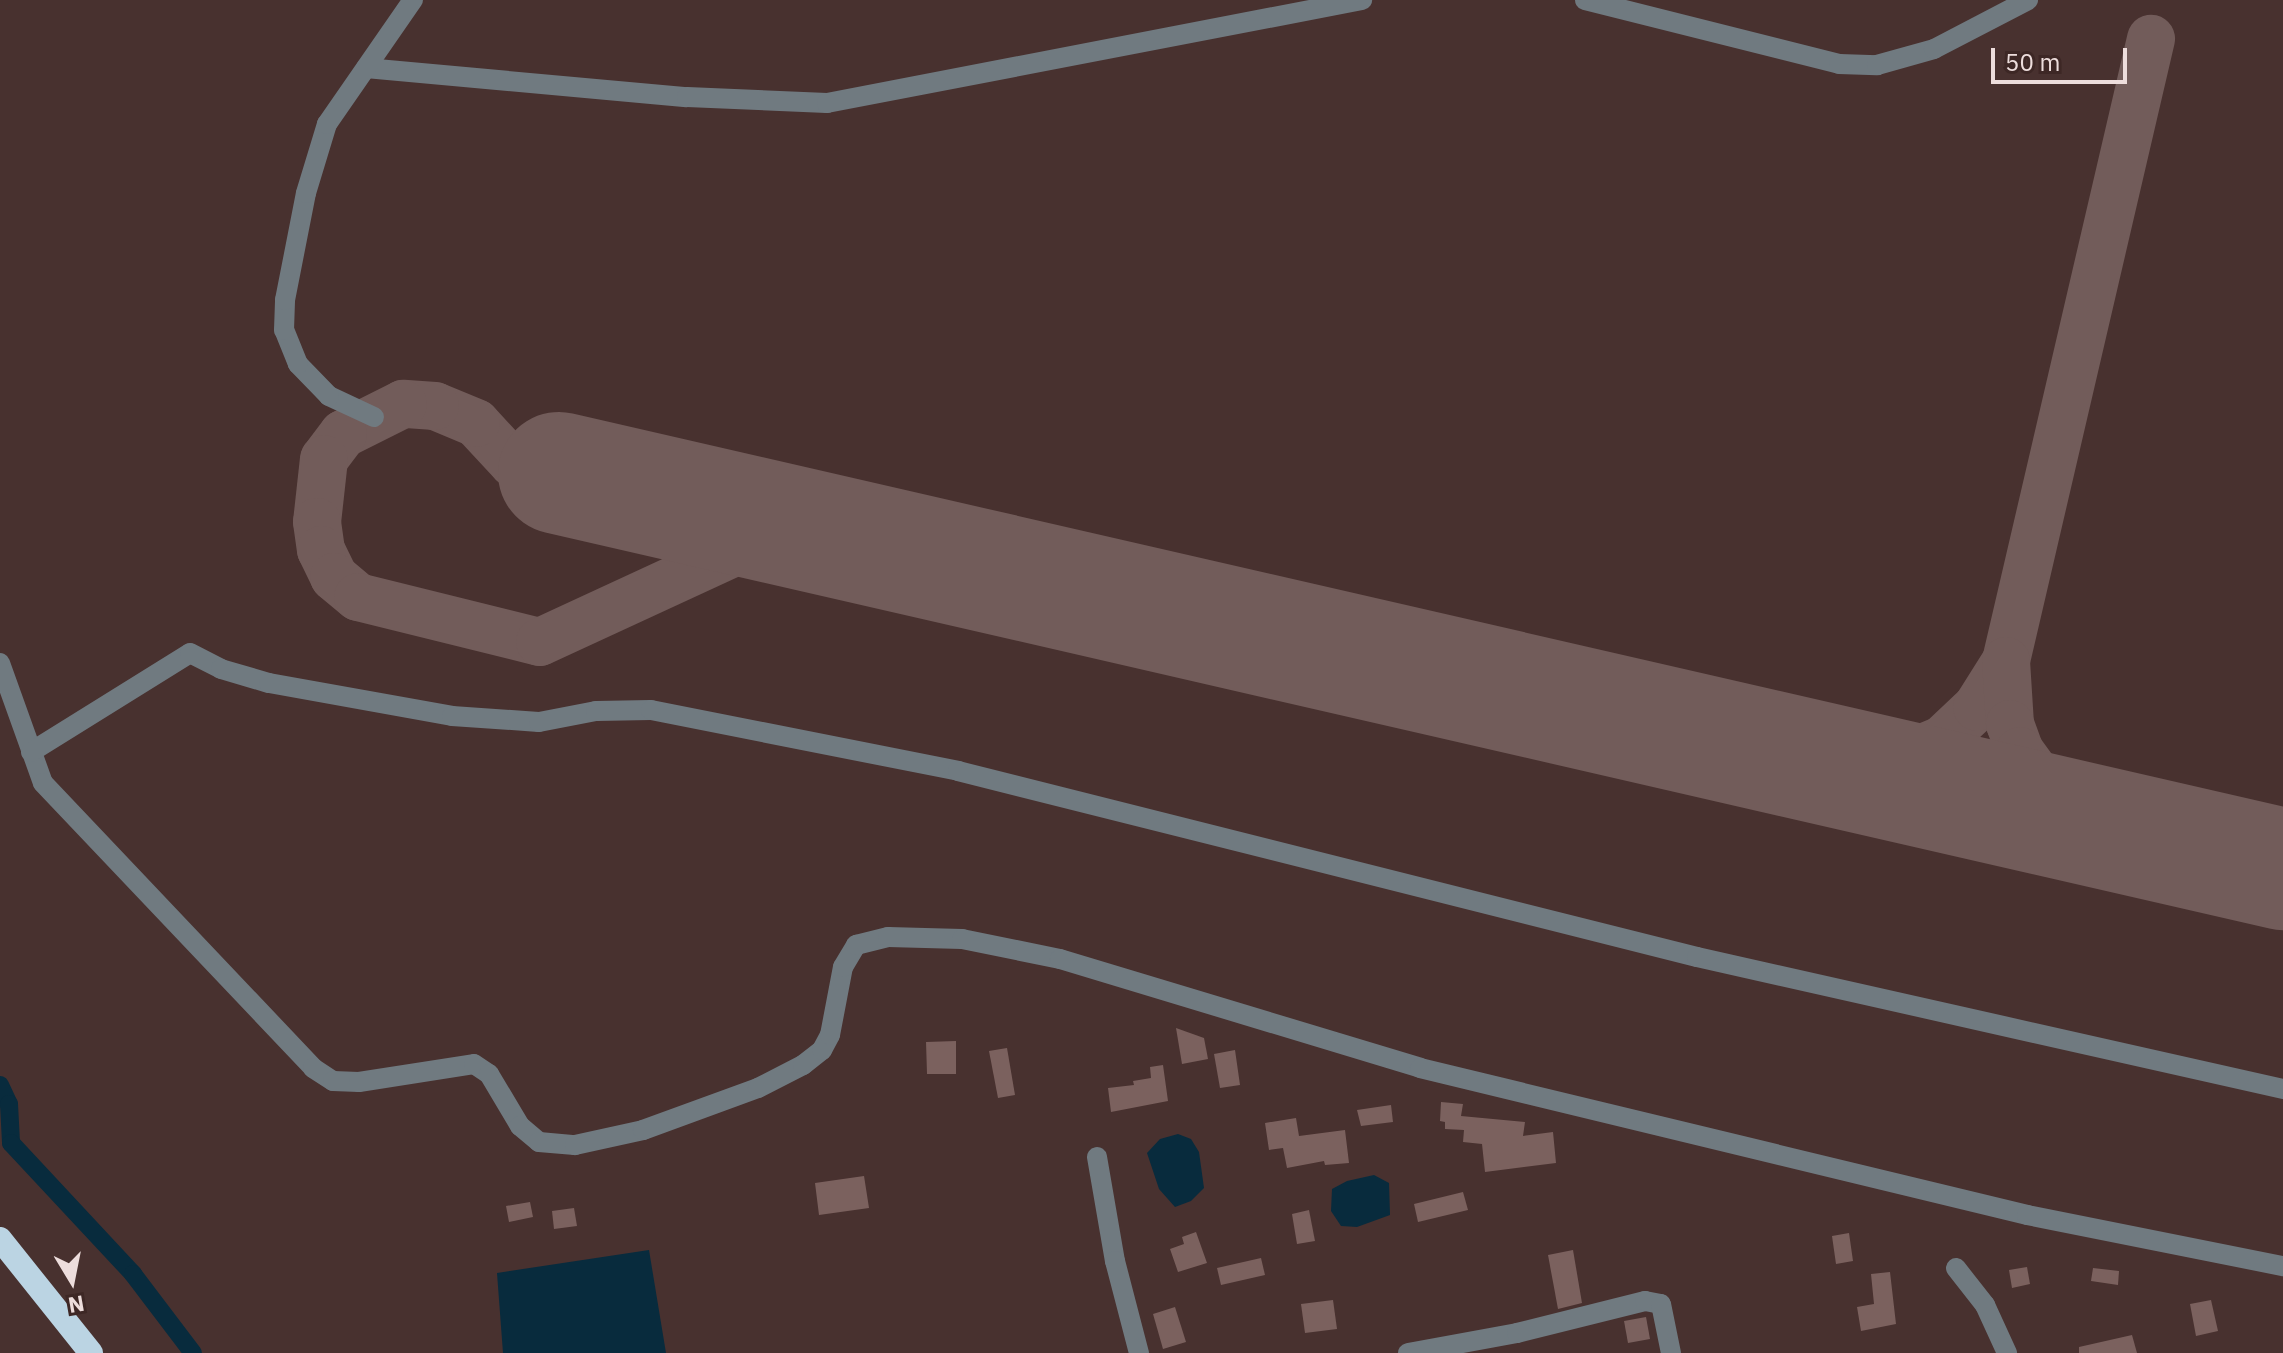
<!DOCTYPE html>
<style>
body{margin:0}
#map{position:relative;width:2283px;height:1353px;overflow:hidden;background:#48312f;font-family:"IBM Plex Sans",sans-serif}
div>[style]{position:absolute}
.water>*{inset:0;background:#082b3d}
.canal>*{height:18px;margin:-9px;padding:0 9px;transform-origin:9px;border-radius:9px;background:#082b3d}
.taxiway>*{height:48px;margin:-24px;padding:0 24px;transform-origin:24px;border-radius:24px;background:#725c5a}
.runway>*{height:122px;margin:-61px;padding:0 61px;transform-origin:61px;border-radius:61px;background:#725c5a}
.building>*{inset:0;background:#7b615e}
.minor>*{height:20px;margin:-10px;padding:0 10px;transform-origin:10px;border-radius:10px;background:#707a80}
.highway>*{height:24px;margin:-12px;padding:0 12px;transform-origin:12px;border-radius:12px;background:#bbd4e3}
span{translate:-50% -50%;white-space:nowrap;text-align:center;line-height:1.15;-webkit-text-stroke:6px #3d2725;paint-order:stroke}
.north{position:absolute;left:32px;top:1241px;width:80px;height:80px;-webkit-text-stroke:6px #3d2725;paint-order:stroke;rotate:170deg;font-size:22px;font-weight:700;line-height:32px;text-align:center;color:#eddddc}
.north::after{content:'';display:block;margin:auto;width:28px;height:36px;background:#eddddc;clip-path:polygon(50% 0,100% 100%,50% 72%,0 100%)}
.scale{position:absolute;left:1991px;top:48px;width:136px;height:36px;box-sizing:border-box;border:4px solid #eddddc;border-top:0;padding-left:10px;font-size:24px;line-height:28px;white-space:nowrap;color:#eddddc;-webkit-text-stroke:6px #3d2725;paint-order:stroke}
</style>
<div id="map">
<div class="water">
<div style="clip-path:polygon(1178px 1134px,1191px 1139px,1199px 1152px,1204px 1188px,1191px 1201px,1175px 1207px,1159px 1189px,1147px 1153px,1160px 1139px)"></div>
<div style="clip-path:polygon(1374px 1175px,1389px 1183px,1390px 1215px,1357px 1227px,1341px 1226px,1331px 1211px,1332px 1189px,1347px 1181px)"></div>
<div style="clip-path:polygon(649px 1250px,666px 1353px,503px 1353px,497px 1273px)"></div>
</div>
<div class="canal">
<div style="left:0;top:1085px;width:21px;rotate:65deg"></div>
<div style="left:9px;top:1104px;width:39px;rotate:87deg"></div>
<div style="left:11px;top:1143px;width:179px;rotate:47deg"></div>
<div style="left:133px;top:1274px;width:99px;rotate:52.8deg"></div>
</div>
<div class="taxiway">
<div style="left:559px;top:473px;width:47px;rotate:-167.7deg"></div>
<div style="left:513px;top:463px;width:54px;rotate:-132.8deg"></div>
<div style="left:476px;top:423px;width:44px;rotate:-157.5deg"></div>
<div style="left:435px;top:406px;width:32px;rotate:-176deg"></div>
<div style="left:403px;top:404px;width:67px;rotate:153.4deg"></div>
<div style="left:343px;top:434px;width:31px;rotate:127deg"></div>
<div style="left:324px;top:459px;width:63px;rotate:96.3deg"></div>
<div style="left:317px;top:522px;width:28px;rotate:82deg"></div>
<div style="left:321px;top:550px;width:30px;rotate:64deg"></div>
<div style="left:334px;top:577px;width:31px;rotate:40deg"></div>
<div style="left:358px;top:597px;width:187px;rotate:13.9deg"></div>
<div style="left:540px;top:642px;width:255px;rotate:-24.8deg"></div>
<div style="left:772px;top:535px;width:31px;rotate:-11deg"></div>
<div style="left:2006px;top:661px;width:639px;rotate:-76.88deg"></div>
<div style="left:1824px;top:763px;width:37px;rotate:3deg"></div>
<div style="left:1861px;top:765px;width:30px;rotate:-8deg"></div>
<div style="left:1891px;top:761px;width:55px;rotate:-22.4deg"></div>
<div style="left:1942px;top:740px;width:48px;rotate:-43.3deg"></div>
<div style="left:1977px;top:707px;width:54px;rotate:-57.8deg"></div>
<div style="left:2006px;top:661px;width:63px;rotate:86.4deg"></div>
<div style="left:2010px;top:724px;width:29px;rotate:70deg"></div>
<div style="left:2020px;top:751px;width:58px;rotate:54.1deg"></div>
<div style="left:2054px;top:798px;width:44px;rotate:37.6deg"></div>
</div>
<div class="runway">
<div style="left:559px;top:473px;width:1769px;rotate:12.94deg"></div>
</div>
<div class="building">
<div style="clip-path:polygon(1176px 1028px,1204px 1038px,1208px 1059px,1182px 1064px)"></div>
<div style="clip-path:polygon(956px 1041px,956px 1074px,927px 1074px,926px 1042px)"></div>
<div style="clip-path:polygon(1007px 1048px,1015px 1095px,998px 1098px,989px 1051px)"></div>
<div style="clip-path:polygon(1235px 1050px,1240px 1085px,1220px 1088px,1214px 1054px)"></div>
<div style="clip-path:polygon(1163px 1065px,1168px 1101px,1111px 1112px,1108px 1088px,1134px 1085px,1133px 1081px,1151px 1078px,1150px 1067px)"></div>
<div style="clip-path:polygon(1441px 1102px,1463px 1104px,1461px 1116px,1525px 1122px,1523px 1136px,1553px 1132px,1556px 1163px,1485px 1172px,1482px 1144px,1463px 1142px,1464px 1130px,1445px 1129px,1445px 1122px,1440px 1121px)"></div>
<div style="clip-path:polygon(1391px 1105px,1393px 1122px,1361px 1126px,1357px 1110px)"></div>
<div style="clip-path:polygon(1296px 1118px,1299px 1136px,1345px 1130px,1349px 1163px,1325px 1165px,1324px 1161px,1287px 1168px,1283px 1148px,1269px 1150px,1265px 1123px)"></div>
<div style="clip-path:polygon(864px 1176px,869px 1208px,819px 1215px,815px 1183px)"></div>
<div style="clip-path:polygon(1463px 1192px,1468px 1210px,1418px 1222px,1414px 1204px)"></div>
<div style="clip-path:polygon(530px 1202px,533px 1217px,509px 1222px,506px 1206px)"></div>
<div style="clip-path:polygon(574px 1208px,577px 1226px,554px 1229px,552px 1211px)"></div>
<div style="clip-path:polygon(1309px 1210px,1315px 1241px,1297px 1244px,1292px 1214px)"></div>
<div style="clip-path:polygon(1196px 1232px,1207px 1263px,1178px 1272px,1170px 1249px,1184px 1244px,1182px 1237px)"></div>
<div style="clip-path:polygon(1849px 1233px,1853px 1261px,1836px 1264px,1832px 1236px)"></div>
<div style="clip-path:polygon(1573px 1250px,1582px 1303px,1558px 1309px,1548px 1255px)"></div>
<div style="clip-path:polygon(1261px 1258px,1265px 1275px,1221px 1285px,1217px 1268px)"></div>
<div style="clip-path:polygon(2027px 1267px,2030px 1284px,2012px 1288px,2009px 1270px)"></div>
<div style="clip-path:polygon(2093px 1268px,2119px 1271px,2118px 1285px,2091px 1281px)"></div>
<div style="clip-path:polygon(1890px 1272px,1896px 1324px,1861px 1331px,1857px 1307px,1874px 1304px,1871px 1274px)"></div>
<div style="clip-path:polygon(1333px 1300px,1337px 1329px,1305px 1333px,1301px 1304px)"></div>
<div style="clip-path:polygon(2211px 1300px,2218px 1331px,2196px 1336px,2190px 1304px)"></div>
<div style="clip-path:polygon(1175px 1307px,1186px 1342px,1163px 1349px,1153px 1314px)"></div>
<div style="clip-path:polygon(1646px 1317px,1650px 1339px,1628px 1343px,1624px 1321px)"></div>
<div style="clip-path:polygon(2132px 1335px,2137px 1353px,2079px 1353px,2079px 1347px)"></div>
</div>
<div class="minor">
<div style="left:1585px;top:0;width:262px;rotate:14.1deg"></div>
<div style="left:1839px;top:64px;width:38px;rotate:2deg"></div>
<div style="left:1877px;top:65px;width:59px;rotate:-15.7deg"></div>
<div style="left:1934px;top:49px;width:106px;rotate:-27.5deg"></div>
<div style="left:366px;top:68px;width:322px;rotate:5.2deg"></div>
<div style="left:687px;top:97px;width:140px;rotate:2.5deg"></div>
<div style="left:827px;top:103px;width:545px;rotate:-10.9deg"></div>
<div style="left:374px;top:417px;width:50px;rotate:-155deg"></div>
<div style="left:329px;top:396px;width:45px;rotate:-134.1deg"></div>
<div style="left:298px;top:364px;width:37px;rotate:-112deg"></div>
<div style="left:284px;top:330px;width:30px;rotate:-88deg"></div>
<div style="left:285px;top:300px;width:109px;rotate:-78.9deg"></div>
<div style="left:306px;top:193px;width:72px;rotate:-73.1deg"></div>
<div style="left:327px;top:124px;width:151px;rotate:-55.3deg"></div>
<div style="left:0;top:663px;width:127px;rotate:70.3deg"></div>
<div style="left:43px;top:783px;width:393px;rotate:46.5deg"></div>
<div style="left:313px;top:1068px;width:24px;rotate:33deg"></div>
<div style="left:333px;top:1081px;width:26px;rotate:2deg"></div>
<div style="left:359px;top:1082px;width:116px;rotate:-8.9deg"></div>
<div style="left:474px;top:1064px;width:18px;rotate:34deg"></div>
<div style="left:489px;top:1074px;width:61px;rotate:59.2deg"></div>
<div style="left:520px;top:1126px;width:25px;rotate:40deg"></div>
<div style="left:539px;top:1142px;width:36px;rotate:5deg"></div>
<div style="left:575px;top:1145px;width:70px;rotate:-12.4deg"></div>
<div style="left:643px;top:1130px;width:122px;rotate:-20.1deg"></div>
<div style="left:758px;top:1088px;width:51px;rotate:-27.1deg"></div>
<div style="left:803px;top:1065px;width:24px;rotate:-38deg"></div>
<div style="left:822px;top:1050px;width:17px;rotate:-62deg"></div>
<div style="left:830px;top:1035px;width:69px;rotate:-79.2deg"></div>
<div style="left:843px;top:967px;width:26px;rotate:-59deg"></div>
<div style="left:856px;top:945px;width:33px;rotate:-14deg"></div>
<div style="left:888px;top:937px;width:74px;rotate:1.5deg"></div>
<div style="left:962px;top:939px;width:100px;rotate:11.5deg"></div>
<div style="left:1060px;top:959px;width:376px;rotate:16.8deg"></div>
<div style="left:1420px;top:1068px;width:625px;rotate:13.61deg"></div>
<div style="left:2027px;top:1215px;width:261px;rotate:11.3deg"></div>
<div style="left:31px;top:752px;width:187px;rotate:-31.9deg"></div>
<div style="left:190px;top:653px;width:35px;rotate:27deg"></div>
<div style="left:221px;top:669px;width:50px;rotate:16.3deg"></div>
<div style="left:269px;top:683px;width:186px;rotate:10.2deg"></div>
<div style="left:452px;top:716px;width:87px;rotate:3.9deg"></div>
<div style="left:539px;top:722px;width:58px;rotate:-10.9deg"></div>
<div style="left:596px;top:711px;width:55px;rotate:-1deg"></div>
<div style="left:651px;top:710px;width:313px;rotate:11.2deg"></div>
<div style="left:958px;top:771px;width:762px;rotate:14.13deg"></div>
<div style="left:1697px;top:957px;width:601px;rotate:12.69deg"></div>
<div style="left:1097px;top:1157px;width:106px;rotate:80.2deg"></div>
<div style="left:1115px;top:1261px;width:95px;rotate:75.4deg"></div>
<div style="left:1956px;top:1268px;width:47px;rotate:51.9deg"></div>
<div style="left:1985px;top:1305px;width:53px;rotate:65.4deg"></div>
<div style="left:1408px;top:1353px;width:111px;rotate:-10.4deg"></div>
<div style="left:1517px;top:1333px;width:132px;rotate:-14deg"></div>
<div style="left:1645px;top:1301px;width:16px;rotate:11deg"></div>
<div style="left:1661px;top:1304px;width:50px;rotate:78.5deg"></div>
</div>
<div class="highway">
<div style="left:0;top:1239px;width:146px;rotate:51.4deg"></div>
</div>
<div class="north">N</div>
<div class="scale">50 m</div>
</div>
